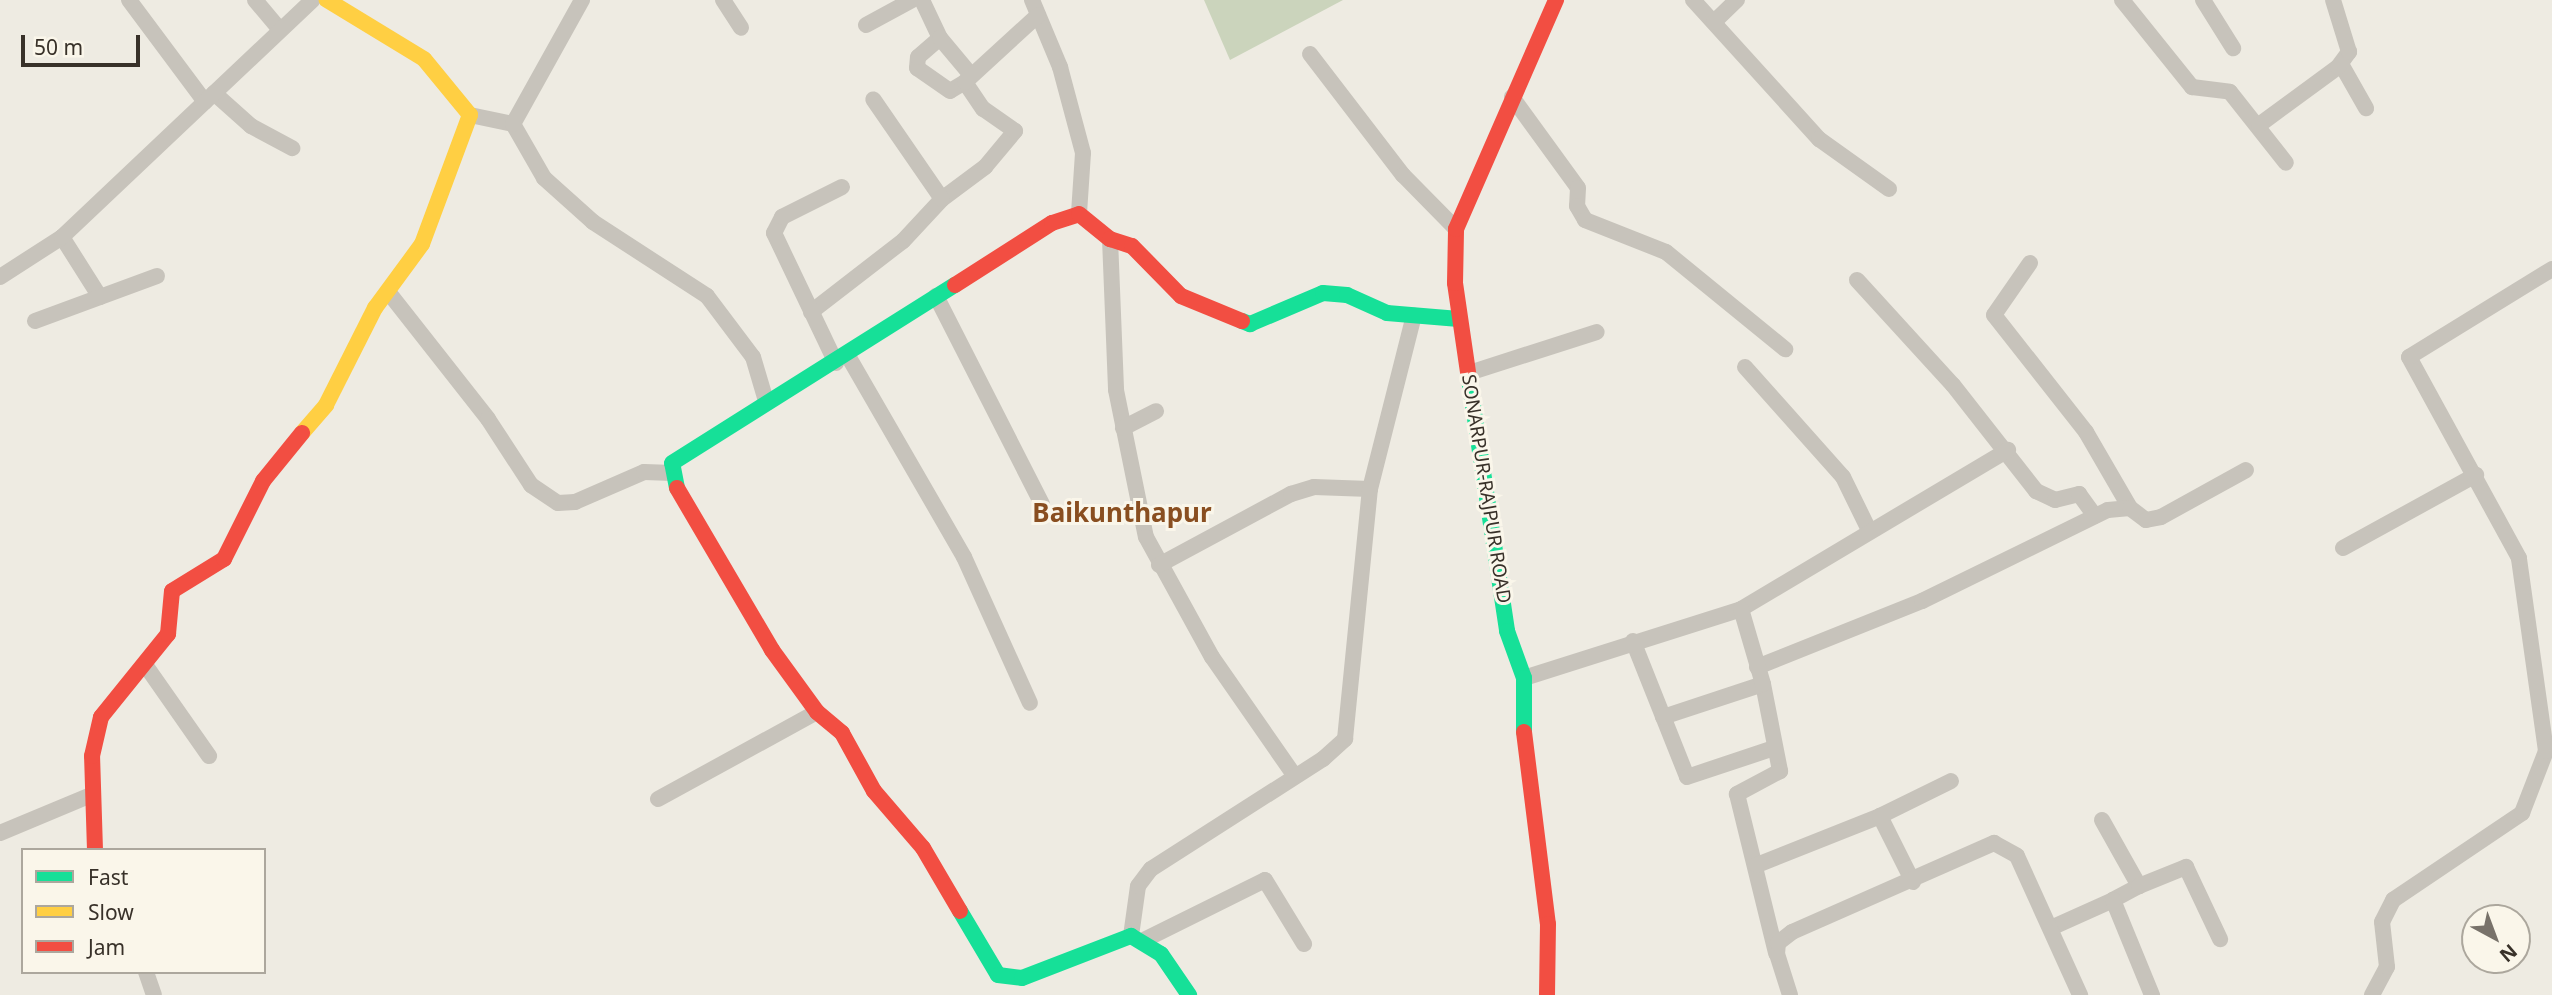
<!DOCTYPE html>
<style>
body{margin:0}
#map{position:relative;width:2552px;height:995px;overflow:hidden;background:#eeebe2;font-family:"Noto Sans",sans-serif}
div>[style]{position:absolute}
.green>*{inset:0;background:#cbd4bc}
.street>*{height:16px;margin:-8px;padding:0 8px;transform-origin:8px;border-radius:8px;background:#c7c3bb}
.fast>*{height:16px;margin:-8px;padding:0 8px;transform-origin:8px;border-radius:8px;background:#16e098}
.slow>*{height:16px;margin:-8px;padding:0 8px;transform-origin:8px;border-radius:8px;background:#ffcf43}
.jam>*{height:16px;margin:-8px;padding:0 8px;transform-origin:8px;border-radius:8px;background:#f24e42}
span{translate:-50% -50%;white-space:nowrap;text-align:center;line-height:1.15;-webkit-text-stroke:6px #faf6ea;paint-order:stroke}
.street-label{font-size:19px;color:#383129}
.district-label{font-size:26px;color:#894e20;font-weight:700}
.legend{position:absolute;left:21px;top:848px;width:245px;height:126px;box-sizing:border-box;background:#faf6ea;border:2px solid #aca79d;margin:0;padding:9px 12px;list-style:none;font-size:21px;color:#383129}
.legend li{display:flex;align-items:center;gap:14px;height:35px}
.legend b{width:35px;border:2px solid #aca79d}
.north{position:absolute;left:2461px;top:904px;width:70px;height:70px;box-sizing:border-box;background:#faf6ea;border:2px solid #aca79d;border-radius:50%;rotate:139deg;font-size:19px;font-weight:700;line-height:28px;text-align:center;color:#383129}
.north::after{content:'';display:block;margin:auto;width:24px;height:32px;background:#78726a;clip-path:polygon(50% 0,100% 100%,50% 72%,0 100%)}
.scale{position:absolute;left:21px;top:35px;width:119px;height:32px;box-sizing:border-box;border:4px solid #383129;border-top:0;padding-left:9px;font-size:21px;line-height:24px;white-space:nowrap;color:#383129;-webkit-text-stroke:5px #faf6ea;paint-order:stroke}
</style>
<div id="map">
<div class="green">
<div style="clip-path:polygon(1204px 0,1343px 0,1230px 60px)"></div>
</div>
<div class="street">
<div style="left:129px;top:0;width:127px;rotate:53.3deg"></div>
<div style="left:255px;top:0;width:38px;rotate:50deg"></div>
<div style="left:723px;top:0;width:33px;rotate:57deg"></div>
<div style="left:922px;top:0;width:42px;rotate:64.7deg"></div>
<div style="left:1032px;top:0;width:73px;rotate:67.3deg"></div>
<div style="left:1060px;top:67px;width:89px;rotate:75deg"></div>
<div style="left:1083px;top:153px;width:61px;rotate:93.8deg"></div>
<div style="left:1693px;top:0;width:188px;rotate:47.8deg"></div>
<div style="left:1819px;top:139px;width:86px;rotate:35.5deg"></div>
<div style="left:2122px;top:0;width:112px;rotate:51.2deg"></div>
<div style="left:2192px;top:87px;width:38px;rotate:7deg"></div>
<div style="left:2230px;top:92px;width:90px;rotate:51.7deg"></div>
<div style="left:2203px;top:0;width:57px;rotate:58deg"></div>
<div style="left:1714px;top:22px;width:32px;rotate:-44deg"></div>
<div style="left:866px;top:25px;width:52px;rotate:-28.5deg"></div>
<div style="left:1310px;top:54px;width:153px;rotate:52.5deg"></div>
<div style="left:1403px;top:175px;width:76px;rotate:45.5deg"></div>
<div style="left:2341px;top:64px;width:51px;rotate:60.4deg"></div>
<div style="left:965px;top:82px;width:17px;rotate:149deg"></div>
<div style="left:950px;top:91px;width:40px;rotate:-145.1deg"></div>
<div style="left:917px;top:68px;width:11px;rotate:-85deg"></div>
<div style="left:918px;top:57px;width:29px;rotate:-41deg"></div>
<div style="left:940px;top:38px;width:48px;rotate:50deg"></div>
<div style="left:214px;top:93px;width:50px;rotate:41.7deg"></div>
<div style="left:251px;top:126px;width:47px;rotate:28.2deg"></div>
<div style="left:1512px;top:97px;width:112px;rotate:54deg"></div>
<div style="left:1578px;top:188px;width:18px;rotate:93deg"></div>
<div style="left:1577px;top:206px;width:16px;rotate:60deg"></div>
<div style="left:1585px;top:220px;width:87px;rotate:21.6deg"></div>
<div style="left:1666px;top:252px;width:154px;rotate:39.2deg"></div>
<div style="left:470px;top:115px;width:44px;rotate:11.8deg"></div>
<div style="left:513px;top:124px;width:62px;rotate:60.1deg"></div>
<div style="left:544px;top:178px;width:66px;rotate:41.9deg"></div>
<div style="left:593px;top:222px;width:136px;rotate:33deg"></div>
<div style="left:707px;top:296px;width:76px;rotate:53deg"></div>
<div style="left:753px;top:357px;width:46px;rotate:73.5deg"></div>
<div style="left:513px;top:124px;width:142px;rotate:-60.9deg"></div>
<div style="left:2259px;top:125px;width:98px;rotate:-36.3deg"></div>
<div style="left:2338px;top:67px;width:19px;rotate:-54deg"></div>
<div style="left:2349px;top:52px;width:54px;rotate:-107.1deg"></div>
<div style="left:942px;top:199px;width:54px;rotate:-36.7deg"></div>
<div style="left:985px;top:167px;width:47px;rotate:-50.2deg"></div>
<div style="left:1015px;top:131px;width:39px;rotate:-145deg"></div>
<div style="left:983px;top:109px;width:32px;rotate:-124deg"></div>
<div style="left:965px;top:82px;width:99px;rotate:-42.5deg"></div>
<div style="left:62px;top:237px;width:71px;rotate:57.7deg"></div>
<div style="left:1110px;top:239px;width:151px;rotate:87.7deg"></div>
<div style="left:1116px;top:390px;width:150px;rotate:78.5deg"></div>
<div style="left:1146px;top:537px;width:137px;rotate:61.2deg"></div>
<div style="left:1212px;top:657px;width:144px;rotate:55.2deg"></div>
<div style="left:2030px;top:263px;width:63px;rotate:124.7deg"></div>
<div style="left:1994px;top:315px;width:149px;rotate:51.8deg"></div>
<div style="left:2086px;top:432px;width:88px;rotate:59.9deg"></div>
<div style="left:0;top:277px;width:74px;rotate:-32.8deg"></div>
<div style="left:62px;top:237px;width:345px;rotate:-43.4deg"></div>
<div style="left:1857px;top:280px;width:142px;rotate:47.6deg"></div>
<div style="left:1953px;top:385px;width:135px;rotate:51.9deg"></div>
<div style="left:2036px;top:491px;width:21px;rotate:25deg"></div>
<div style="left:2055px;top:500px;width:25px;rotate:-14deg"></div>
<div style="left:2079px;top:494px;width:27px;rotate:54deg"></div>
<div style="left:389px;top:293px;width:160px;rotate:51.8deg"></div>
<div style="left:488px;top:419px;width:79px;rotate:56.9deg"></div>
<div style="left:531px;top:485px;width:32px;rotate:34deg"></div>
<div style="left:558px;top:503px;width:17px;rotate:-3deg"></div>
<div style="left:575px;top:502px;width:75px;rotate:-23.5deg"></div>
<div style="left:644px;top:472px;width:29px;rotate:2deg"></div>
<div style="left:936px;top:296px;width:233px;rotate:63deg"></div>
<div style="left:811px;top:312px;width:116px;rotate:-37.7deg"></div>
<div style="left:903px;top:241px;width:57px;rotate:-47.1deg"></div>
<div style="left:942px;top:199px;width:121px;rotate:-124.6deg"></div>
<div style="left:35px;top:321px;width:130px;rotate:-20.2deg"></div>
<div style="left:848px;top:356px;width:232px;rotate:60deg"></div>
<div style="left:964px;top:557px;width:160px;rotate:65.7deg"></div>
<div style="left:836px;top:363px;width:144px;rotate:-115.5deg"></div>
<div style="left:774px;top:233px;width:18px;rotate:-63deg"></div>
<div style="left:782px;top:217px;width:67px;rotate:-26.6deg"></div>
<div style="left:1745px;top:367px;width:147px;rotate:48.3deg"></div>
<div style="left:1843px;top:477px;width:59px;rotate:63.9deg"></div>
<div style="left:1469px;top:373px;width:134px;rotate:-17.8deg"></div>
<div style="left:1123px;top:428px;width:37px;rotate:-27deg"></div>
<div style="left:2343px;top:548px;width:152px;rotate:-28.8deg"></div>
<div style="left:1159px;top:565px;width:150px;rotate:-28.3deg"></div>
<div style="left:1291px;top:494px;width:24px;rotate:-17deg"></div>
<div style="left:1314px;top:487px;width:56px;rotate:2deg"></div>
<div style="left:1633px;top:641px;width:146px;rotate:68.3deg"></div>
<div style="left:1687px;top:777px;width:92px;rotate:-18.4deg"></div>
<div style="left:146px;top:666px;width:110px;rotate:55deg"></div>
<div style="left:1757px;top:667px;width:178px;rotate:-21.8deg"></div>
<div style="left:1922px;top:601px;width:207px;rotate:-26.1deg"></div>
<div style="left:2108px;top:510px;width:22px;rotate:-5deg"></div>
<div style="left:2130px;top:508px;width:20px;rotate:37deg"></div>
<div style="left:2146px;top:520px;width:15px;rotate:-11deg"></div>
<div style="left:2161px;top:517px;width:97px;rotate:-28.9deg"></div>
<div style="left:1524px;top:678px;width:228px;rotate:-17.6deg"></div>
<div style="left:1741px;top:609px;width:311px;rotate:-30.8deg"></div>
<div style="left:1763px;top:684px;width:89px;rotate:78.9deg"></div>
<div style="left:1780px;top:771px;width:49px;rotate:151.9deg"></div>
<div style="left:1737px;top:794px;width:164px;rotate:76.2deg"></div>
<div style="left:1663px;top:717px;width:105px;rotate:-18.3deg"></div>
<div style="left:1763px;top:684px;width:78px;rotate:-106.3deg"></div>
<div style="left:658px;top:799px;width:181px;rotate:-28.7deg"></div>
<div style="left:2102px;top:820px;width:76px;rotate:60.7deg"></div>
<div style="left:2139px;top:886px;width:30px;rotate:152deg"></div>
<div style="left:0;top:833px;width:99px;rotate:-22.7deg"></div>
<div style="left:1757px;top:865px;width:132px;rotate:-21.7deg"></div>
<div style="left:1913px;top:882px;width:74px;rotate:-116.6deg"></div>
<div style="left:1880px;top:816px;width:79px;rotate:-26.2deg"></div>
<div style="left:2139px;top:886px;width:51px;rotate:-22deg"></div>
<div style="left:2186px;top:867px;width:80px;rotate:64.7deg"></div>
<div style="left:2053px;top:927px;width:66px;rotate:-24.2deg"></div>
<div style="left:2113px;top:900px;width:103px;rotate:67.7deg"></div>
<div style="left:1131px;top:936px;width:50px;rotate:-82deg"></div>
<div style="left:1138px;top:886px;width:21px;rotate:-53deg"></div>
<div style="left:1151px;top:869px;width:204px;rotate:-32.6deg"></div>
<div style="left:1323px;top:759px;width:30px;rotate:-42deg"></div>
<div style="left:1345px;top:739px;width:251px;rotate:-84.3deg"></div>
<div style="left:1370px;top:489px;width:179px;rotate:-75.8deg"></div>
<div style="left:1142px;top:941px;width:137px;rotate:-26.4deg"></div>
<div style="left:1265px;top:880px;width:75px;rotate:58.6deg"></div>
<div style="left:146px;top:972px;width:24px;rotate:71deg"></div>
<div style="left:1790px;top:995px;width:43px;rotate:-107.6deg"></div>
<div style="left:1777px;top:954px;width:11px;rotate:-85deg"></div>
<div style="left:1778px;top:943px;width:18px;rotate:-38deg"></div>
<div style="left:1792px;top:932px;width:221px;rotate:-23.8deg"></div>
<div style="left:1994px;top:843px;width:26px;rotate:29deg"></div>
<div style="left:2017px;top:856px;width:153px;rotate:65.6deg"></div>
<div style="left:2372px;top:995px;width:32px;rotate:-62deg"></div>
<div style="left:2387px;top:967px;width:45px;rotate:-96.3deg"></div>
<div style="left:2382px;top:922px;width:25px;rotate:-63deg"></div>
<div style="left:2393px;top:900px;width:156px;rotate:-34deg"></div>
<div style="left:2522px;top:813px;width:66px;rotate:-68.8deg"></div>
<div style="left:2546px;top:751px;width:195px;rotate:-98deg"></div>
<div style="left:2519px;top:558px;width:229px;rotate:-118.7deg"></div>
<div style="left:2409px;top:357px;width:168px;rotate:-31.6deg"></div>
</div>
<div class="fast">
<div style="left:1242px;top:321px;width:9px;rotate:21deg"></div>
<div style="left:1250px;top:324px;width:79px;rotate:-23deg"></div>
<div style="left:1323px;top:293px;width:24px;rotate:5deg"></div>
<div style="left:1347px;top:295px;width:44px;rotate:24.2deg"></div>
<div style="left:1387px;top:313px;width:72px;rotate:4.8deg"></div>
<div style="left:1469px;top:379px;width:255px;rotate:81.4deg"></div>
<div style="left:1507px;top:631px;width:50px;rotate:70.1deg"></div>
<div style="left:1524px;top:678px;width:54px;rotate:90deg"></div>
<div style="left:677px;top:488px;width:25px;rotate:-101deg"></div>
<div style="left:672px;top:463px;width:334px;rotate:-32.2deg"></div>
<div style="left:960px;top:911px;width:74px;rotate:59.3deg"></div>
<div style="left:998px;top:975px;width:24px;rotate:7deg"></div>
<div style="left:1022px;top:978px;width:117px;rotate:-21.1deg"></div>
<div style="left:1131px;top:936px;width:35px;rotate:31deg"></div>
<div style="left:1161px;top:954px;width:50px;rotate:55.7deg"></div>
</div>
<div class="slow">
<div style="left:302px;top:433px;width:37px;rotate:-49deg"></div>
<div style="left:326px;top:405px;width:109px;rotate:-63.2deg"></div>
<div style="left:375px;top:308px;width:79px;rotate:-53.7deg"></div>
<div style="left:422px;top:244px;width:138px;rotate:-69.6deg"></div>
<div style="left:470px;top:115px;width:72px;rotate:-129.4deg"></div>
<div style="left:424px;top:59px;width:114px;rotate:-148.7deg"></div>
</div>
<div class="jam">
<div style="left:955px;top:285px;width:115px;rotate:-32.6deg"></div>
<div style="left:1052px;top:223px;width:28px;rotate:-18deg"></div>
<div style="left:1079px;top:214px;width:40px;rotate:39deg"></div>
<div style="left:1110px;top:239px;width:23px;rotate:18deg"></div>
<div style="left:1132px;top:246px;width:70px;rotate:45.6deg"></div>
<div style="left:1181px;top:296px;width:66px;rotate:22.3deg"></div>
<div style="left:1469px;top:379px;width:97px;rotate:-98.3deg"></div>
<div style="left:1455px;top:283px;width:54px;rotate:-88.9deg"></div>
<div style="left:1456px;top:229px;width:250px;rotate:-66.4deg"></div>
<div style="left:677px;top:488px;width:188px;rotate:59.6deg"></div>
<div style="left:772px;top:650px;width:77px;rotate:54deg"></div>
<div style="left:817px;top:712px;width:33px;rotate:40deg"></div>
<div style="left:842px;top:733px;width:66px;rotate:61.1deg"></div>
<div style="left:874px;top:791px;width:75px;rotate:49.3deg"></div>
<div style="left:923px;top:848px;width:73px;rotate:59.6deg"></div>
<div style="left:1524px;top:732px;width:193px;rotate:82.9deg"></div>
<div style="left:1548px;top:924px;width:71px;rotate:90.8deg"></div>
<div style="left:95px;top:850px;width:94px;rotate:-91.8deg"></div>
<div style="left:92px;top:756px;width:40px;rotate:-77deg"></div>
<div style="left:101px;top:717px;width:107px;rotate:-51.1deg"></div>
<div style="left:168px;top:634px;width:43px;rotate:-84.7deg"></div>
<div style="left:172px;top:591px;width:61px;rotate:-31.6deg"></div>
<div style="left:224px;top:559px;width:87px;rotate:-63.4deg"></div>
<div style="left:263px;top:481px;width:62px;rotate:-50.9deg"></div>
</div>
<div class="street-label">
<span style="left:1486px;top:489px;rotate:81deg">SONARPUR-RAJPUR ROAD</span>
</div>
<div class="district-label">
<span style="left:1122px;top:513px">Baikunthapur</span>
</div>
<ul class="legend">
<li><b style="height:9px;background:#16e098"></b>Fast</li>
<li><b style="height:9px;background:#ffcf43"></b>Slow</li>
<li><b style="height:9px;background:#f24e42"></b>Jam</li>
</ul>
<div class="north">N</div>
<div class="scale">50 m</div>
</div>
